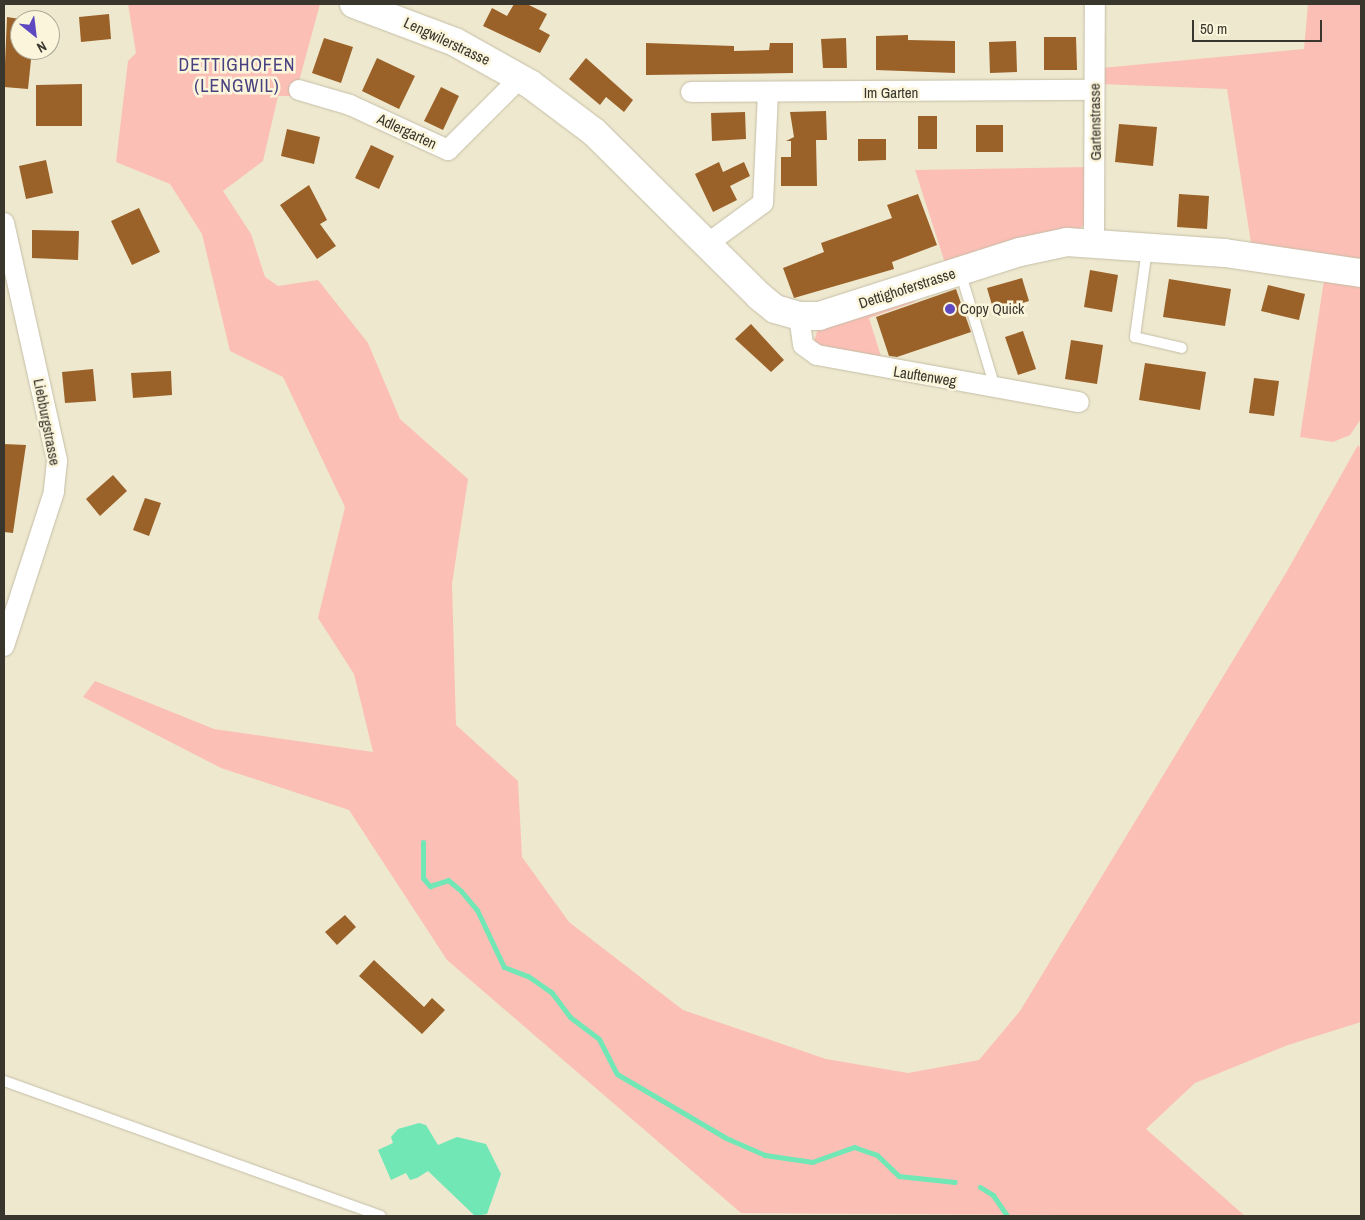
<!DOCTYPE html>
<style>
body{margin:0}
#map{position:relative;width:1365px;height:1220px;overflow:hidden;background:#eee8cf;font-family:"Archivo Narrow",sans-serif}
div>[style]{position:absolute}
.green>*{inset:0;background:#fbbfb6}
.water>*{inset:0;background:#71e7b6}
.stream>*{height:5px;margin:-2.5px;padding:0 2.5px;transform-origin:2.5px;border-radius:2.5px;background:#71e7b6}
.building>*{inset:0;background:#9a6128}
.roads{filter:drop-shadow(0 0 1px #c4bea6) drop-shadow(0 0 1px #c4bea6)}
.lane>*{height:10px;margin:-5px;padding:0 5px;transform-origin:5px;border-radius:5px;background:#fff}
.street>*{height:20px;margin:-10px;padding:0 10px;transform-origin:10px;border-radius:10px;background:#fff}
.secondary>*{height:28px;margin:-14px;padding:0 14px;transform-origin:14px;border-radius:14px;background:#fff}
.dots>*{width:14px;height:14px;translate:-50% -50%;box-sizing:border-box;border:2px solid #fbf5dc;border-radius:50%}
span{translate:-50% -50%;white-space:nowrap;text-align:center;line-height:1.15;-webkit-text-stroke:5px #fbf5dc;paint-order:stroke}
.street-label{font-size:15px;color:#39362d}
.poi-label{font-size:15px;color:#39362d}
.left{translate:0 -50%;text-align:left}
.quarter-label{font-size:18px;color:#48417f;letter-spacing:1px}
.frame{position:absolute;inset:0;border:5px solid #39362d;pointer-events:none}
.north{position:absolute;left:10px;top:10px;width:50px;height:50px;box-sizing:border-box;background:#fbf5dc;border:1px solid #ada996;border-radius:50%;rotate:151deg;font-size:14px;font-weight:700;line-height:20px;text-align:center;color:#39362d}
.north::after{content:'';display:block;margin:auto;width:18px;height:22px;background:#5f49c1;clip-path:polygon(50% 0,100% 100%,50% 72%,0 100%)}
.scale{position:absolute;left:1192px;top:20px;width:130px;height:22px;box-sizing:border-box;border:2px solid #39362d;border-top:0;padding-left:6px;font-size:15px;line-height:18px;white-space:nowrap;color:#39362d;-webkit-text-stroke:4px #fbf5dc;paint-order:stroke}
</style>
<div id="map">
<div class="green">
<div style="clip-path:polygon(128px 4px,320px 4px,295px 96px,278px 96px,263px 161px,223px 191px,251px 234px,265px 277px,278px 286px,318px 280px,368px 343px,400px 419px,468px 479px,452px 584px,456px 725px,518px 781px,522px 857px,569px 922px,683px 1010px,826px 1059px,908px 1073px,979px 1060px,1020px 1011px,1286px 573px,1358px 445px,1361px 449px,1361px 1022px,1288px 1045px,1195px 1083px,1146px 1129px,1245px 1216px,741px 1213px,447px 960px,349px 810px,221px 768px,83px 697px,95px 681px,214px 729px,373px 752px,354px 674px,318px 618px,345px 507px,283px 377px,230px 351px,202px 234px,170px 184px,116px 162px,128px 61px,136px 53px)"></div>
<div style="clip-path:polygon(1308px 4px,1361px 4px,1361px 261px,1251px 243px,1227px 89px,1101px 84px,1101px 68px,1304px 49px)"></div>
<div style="clip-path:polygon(1088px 167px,1086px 222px,1080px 229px,945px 263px,915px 170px)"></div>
<div style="clip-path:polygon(1325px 274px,1361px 281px,1361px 419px,1350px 435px,1333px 442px,1300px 437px)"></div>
<div style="clip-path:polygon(913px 295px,915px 302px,869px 318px,884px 366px,840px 358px,814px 342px,818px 328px)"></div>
</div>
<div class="water">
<div style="clip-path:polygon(419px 1123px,426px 1125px,438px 1145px,457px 1137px,486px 1144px,501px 1174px,487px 1214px,475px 1216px,428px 1171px,417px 1178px,410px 1180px,406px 1173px,391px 1180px,378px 1150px,393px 1143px,391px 1137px,398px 1129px)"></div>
</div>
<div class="stream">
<div style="left:423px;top:842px;width:36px;rotate:90deg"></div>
<div style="left:423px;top:878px;width:11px;rotate:49deg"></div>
<div style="left:430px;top:886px;width:19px;rotate:-18deg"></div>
<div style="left:448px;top:880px;width:17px;rotate:40deg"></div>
<div style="left:461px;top:891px;width:25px;rotate:50deg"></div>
<div style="left:477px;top:910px;width:63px;rotate:64.7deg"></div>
<div style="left:504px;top:967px;width:26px;rotate:21deg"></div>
<div style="left:528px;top:976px;width:29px;rotate:35deg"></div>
<div style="left:552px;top:993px;width:30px;rotate:53deg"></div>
<div style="left:570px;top:1017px;width:36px;rotate:37deg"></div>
<div style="left:599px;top:1039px;width:39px;rotate:63deg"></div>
<div style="left:617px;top:1074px;width:126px;rotate:30.4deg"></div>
<div style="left:726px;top:1138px;width:43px;rotate:23.6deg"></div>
<div style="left:765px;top:1155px;width:48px;rotate:8.5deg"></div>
<div style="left:812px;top:1162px;width:45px;rotate:-19.7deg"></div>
<div style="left:854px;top:1147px;width:24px;rotate:19deg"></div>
<div style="left:877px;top:1155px;width:30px;rotate:44deg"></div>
<div style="left:899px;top:1176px;width:56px;rotate:6.1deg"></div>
<div style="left:980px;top:1187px;width:15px;rotate:32deg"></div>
<div style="left:993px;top:1195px;width:25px;rotate:56deg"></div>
</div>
<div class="building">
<div style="clip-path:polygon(514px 4px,527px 4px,547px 14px,539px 29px,550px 35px,540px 53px,483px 26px,492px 8px,507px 16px)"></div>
<div style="clip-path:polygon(109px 14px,111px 39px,81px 42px,79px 17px)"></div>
<div style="clip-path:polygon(7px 17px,20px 19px,20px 50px,32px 50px,28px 89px,4px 87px)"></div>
<div style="clip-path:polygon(908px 35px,908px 40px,955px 41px,955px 73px,876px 70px,876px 36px)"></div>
<div style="clip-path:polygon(1044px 37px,1076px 37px,1077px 70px,1044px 70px)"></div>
<div style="clip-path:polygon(324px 38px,353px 47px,341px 83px,312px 73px)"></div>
<div style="clip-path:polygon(846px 38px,847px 68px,823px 68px,821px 39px)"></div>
<div style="clip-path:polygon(1016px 41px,1017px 72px,990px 73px,989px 42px)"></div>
<div style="clip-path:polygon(646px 43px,734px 46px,734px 51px,769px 50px,770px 43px,793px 43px,793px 73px,646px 75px)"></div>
<div style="clip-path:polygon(377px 58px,415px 76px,399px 109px,362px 91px)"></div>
<div style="clip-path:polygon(586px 58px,633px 100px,624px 112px,606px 97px,600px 105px,569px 79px)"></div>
<div style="clip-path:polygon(82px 84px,82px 126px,36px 126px,36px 85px)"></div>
<div style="clip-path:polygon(441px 87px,459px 96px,443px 130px,424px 121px)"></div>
<div style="clip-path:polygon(826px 111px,827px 140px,816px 140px,817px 186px,781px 186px,781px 157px,791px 157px,791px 141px,786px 141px,794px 137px,790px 112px)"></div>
<div style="clip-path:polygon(745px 112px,746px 139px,712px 141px,711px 113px)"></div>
<div style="clip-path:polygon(918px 116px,937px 116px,937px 149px,918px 149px)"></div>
<div style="clip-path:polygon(1119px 124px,1157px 127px,1153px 166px,1115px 162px)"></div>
<div style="clip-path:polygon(976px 125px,1003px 125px,1003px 152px,976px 152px)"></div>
<div style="clip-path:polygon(287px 129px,320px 137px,314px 164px,281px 156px)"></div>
<div style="clip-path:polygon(858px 139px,886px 139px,886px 160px,858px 161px)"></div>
<div style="clip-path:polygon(371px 145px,394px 156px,379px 189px,355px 178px)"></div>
<div style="clip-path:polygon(46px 160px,53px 193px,26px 199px,19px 166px)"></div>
<div style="clip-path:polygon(719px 162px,723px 172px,744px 162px,750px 176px,730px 186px,737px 200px,713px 212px,695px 174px)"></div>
<div style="clip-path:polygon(309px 185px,327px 220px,320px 224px,336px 246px,317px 259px,280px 205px)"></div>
<div style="clip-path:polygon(918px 194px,937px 245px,892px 262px,894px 269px,794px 298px,783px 268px,824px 252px,821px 243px,892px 218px,887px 205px)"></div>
<div style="clip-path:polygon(1179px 194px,1209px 196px,1207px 229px,1177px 227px)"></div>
<div style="clip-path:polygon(139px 208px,160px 252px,132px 265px,111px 221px)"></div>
<div style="clip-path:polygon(32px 230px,79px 231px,78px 260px,32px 258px)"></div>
<div style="clip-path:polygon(1090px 270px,1118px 275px,1112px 312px,1084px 307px)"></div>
<div style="clip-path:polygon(1022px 278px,1029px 301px,994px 312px,987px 288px)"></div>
<div style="clip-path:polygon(1169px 279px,1231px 289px,1225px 326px,1163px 317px)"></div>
<div style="clip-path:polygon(1268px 285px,1305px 294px,1299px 320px,1261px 311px)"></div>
<div style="clip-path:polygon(956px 289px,971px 332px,897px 357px,889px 356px,876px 317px)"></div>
<div style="clip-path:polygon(751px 324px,784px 360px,771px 372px,735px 339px)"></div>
<div style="clip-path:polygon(1023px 331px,1036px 369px,1018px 375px,1005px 337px)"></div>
<div style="clip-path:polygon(1071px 340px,1103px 345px,1097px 384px,1065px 379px)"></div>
<div style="clip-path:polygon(1145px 363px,1206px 372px,1200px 410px,1139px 400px)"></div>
<div style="clip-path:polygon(93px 369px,96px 401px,65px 403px,62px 372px)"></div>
<div style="clip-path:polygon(171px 371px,172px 395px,133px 398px,131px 373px)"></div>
<div style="clip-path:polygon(1254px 378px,1279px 381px,1274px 416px,1249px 413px)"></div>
<div style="clip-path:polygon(4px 444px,26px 445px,13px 533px,4px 532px)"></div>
<div style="clip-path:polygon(113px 475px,127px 491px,100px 516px,86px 499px)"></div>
<div style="clip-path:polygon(145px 498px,161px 503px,149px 536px,133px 530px)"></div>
<div style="clip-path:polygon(345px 915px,356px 927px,337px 945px,325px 932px)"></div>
<div style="clip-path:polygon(374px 960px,424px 1007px,432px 998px,445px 1010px,422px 1034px,359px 976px)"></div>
</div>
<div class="roads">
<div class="lane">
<div style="left:1147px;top:249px;width:89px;rotate:97.8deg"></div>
<div style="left:1135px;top:337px;width:48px;rotate:13.2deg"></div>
<div style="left:960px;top:271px;width:122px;rotate:73.3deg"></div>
<div style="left:4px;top:1081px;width:400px;rotate:19.7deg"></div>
</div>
<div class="street">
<div style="left:299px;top:90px;width:53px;rotate:16.4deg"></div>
<div style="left:350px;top:105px;width:108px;rotate:24.7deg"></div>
<div style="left:448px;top:150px;width:102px;rotate:-45deg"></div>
<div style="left:691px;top:92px;width:401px;rotate:-0.3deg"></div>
<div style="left:4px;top:223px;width:244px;rotate:77.4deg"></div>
<div style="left:57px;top:461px;width:31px;rotate:96deg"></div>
<div style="left:54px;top:492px;width:162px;rotate:108deg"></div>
<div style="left:1094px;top:241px;width:237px;rotate:-89.8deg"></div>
<div style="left:707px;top:244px;width:69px;rotate:-36.2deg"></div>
<div style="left:763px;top:203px;width:111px;rotate:-87.4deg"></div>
<div style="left:799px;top:316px;width:29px;rotate:82deg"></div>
<div style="left:803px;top:345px;width:17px;rotate:36deg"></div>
<div style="left:817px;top:355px;width:266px;rotate:10.2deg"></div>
</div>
<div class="secondary">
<div style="left:354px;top:4px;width:108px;rotate:20.6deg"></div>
<div style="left:455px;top:42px;width:86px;rotate:29.2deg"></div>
<div style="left:530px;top:84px;width:80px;rotate:36.9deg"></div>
<div style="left:594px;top:132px;width:233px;rotate:44.8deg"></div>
<div style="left:759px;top:296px;width:21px;rotate:39deg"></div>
<div style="left:775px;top:309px;width:25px;rotate:16deg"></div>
<div style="left:799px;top:316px;width:20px"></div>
<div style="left:819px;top:316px;width:211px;rotate:-17.7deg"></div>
<div style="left:1020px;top:252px;width:48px;rotate:-12deg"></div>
<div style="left:1067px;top:242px;width:158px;rotate:4deg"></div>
<div style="left:1225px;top:253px;width:137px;rotate:8.4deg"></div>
</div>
</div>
<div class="dots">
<div style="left:950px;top:309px;background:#5f49c1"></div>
</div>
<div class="street-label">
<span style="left:447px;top:41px;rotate:25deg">Lengwilerstrasse</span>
<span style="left:891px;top:93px">Im Garten</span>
<span style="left:1095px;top:122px;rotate:-91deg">Gartenstrasse</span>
<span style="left:407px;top:131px;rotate:25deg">Adlergarten</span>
<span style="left:907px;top:288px;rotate:-18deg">Dettighoferstrasse</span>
<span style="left:925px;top:376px;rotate:9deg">Lauftenweg</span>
<span style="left:47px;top:422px;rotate:79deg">Liebburgstrasse</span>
</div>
<div class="poi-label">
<span class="left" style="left:960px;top:309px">Copy Quick</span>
</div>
<div class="quarter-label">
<span style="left:237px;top:76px">DETTIGHOFEN<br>(LENGWIL)</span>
</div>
<div class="frame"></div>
<div class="north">N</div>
<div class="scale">50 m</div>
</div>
